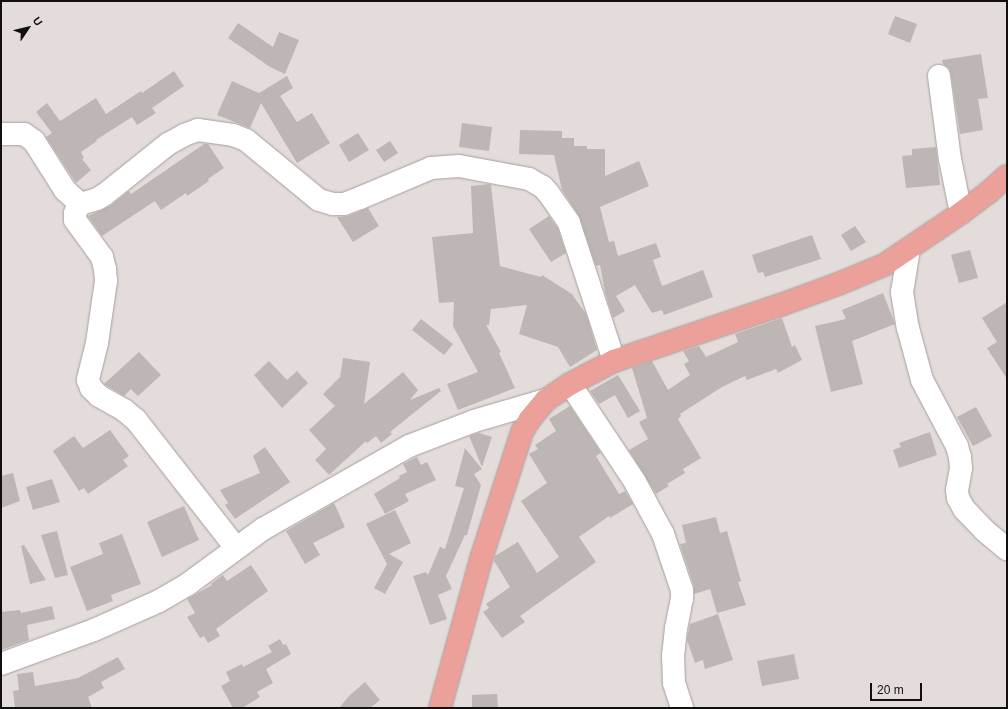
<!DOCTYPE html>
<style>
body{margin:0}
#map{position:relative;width:1008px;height:709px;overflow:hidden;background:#e4dcdb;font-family:Helvetica,sans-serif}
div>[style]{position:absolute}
.building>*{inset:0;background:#bdb6b5}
.roads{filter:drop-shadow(0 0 1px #a69f9e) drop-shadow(0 0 1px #a69f9e)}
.minor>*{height:22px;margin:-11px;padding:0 11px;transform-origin:11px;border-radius:11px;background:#fff}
.major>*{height:22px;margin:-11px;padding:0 11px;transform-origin:11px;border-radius:11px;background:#eba09a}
span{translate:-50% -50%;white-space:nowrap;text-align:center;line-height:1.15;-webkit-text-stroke:3px #e4dcdb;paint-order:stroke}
.frame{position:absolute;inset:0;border:2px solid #120f0f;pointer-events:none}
.north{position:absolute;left:8px;top:8px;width:40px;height:40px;-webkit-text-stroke:3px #e4dcdb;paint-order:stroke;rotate:55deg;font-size:11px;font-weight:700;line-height:16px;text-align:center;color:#120f0f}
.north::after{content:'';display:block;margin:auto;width:14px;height:18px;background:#120f0f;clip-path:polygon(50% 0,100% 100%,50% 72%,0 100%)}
.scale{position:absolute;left:870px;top:683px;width:52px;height:18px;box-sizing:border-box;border:2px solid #120f0f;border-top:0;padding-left:5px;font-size:12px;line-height:14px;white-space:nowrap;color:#120f0f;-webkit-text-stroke:3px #e4dcdb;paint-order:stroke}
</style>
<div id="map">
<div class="building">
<div style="clip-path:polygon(895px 16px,917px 24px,910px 43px,888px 34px)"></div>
<div style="clip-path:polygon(238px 23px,273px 47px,279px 32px,299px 40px,285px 74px,270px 67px,228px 38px)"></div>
<div style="clip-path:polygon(981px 54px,988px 98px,978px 99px,983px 130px,960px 134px,951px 74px,949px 68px,943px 64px,942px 60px)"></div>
<div style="clip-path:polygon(174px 71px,184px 86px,152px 108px,156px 113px,137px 125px,132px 117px,96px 140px,97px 141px,81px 152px,84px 158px,82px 159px,91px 170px,76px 183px,46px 137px,52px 133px,36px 112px,47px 103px,60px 121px,96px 98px,106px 114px,141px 91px,142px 93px)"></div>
<div style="clip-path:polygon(287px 76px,293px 88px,280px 96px,297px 122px,312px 113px,330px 143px,297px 163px,261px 103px,250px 128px,217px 115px,232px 81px,259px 93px)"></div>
<div style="clip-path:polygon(462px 123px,492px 127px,489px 151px,459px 147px)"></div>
<div style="clip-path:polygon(520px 130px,562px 131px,562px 138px,574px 138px,574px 146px,587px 146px,587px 149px,605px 149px,605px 176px,639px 161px,649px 186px,600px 207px,609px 242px,614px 241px,618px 256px,656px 243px,661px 257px,653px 260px,662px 286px,703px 270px,713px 297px,664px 315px,662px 310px,652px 313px,635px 285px,616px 296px,625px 311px,613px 318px,605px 292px,600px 265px,596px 266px,579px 216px,562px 190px,554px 155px,519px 154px)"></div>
<div style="clip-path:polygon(358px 133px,369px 150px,349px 162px,339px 145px)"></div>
<div style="clip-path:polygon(390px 141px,398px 153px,384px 162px,376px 150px)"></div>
<div style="clip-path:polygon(204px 144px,208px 144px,224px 168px,208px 179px,209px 181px,187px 196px,186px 193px,161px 210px,155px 201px,102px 236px,88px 216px,110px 206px,129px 191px,131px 194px)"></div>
<div style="clip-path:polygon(936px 147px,940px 185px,906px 188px,902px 156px,912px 155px,912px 149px)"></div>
<div style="clip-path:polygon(489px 184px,491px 185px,500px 266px,541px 277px,542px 275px,572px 294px,586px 314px,597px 350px,570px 367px,558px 347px,519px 334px,527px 305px,491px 309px,489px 325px,486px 325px,501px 352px,499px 353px,515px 388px,458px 410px,447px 384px,478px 372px,453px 326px,454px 302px,439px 303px,432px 237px,473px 233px,471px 186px)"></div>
<div style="clip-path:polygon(368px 208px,379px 226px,353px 242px,337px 217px,348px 216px)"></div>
<div style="clip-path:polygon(549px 216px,558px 229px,566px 253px,551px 262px,529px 229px)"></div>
<div style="clip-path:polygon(855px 226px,866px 242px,851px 251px,841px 235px)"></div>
<div style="clip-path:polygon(812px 235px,821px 259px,765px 277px,763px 272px,758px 273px,752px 255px)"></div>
<div style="clip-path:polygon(970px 250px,978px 278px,959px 283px,951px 255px)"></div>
<div style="clip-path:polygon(883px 293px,895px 324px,852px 341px,863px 384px,831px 392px,815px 326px,846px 319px,842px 310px)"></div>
<div style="clip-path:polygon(1007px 302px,1007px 379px,987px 348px,997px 342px,982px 318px)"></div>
<div style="clip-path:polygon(782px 318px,792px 347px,795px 345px,802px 360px,778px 373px,776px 369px,747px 380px,745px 376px,722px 387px,680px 414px,681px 416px,678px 419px,701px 458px,683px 469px,685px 473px,667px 484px,669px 486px,656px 494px,629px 450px,648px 439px,639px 422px,647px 418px,632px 368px,652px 361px,668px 390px,690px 375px,684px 364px,689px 361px,683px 351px,699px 346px,706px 357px,738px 342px,735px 334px)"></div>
<div style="clip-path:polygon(421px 319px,453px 344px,444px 355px,412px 330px)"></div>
<div style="clip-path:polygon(139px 352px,161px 375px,138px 396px,131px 389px,124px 396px,104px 384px)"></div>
<div style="clip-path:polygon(343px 358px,370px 362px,364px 404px,403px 372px,418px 390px,410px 400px,439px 388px,441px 391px,390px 432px,392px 434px,381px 443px,376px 436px,367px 443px,366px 441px,329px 475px,315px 460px,326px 449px,309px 430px,335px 406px,323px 394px,340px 377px)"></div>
<div style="clip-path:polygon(269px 361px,287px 380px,297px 371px,308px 383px,282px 408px,254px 375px)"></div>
<div style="clip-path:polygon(618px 375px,640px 411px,628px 418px,615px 395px,599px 404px,590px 391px)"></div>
<div style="clip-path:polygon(570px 406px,601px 453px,596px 456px,619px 494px,625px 491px,633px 504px,610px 518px,609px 516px,579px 537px,596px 562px,520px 616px,525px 622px,502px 638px,483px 612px,489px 608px,486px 604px,510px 587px,494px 561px,495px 556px,518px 542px,537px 573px,559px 557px,521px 501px,547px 483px,529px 454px,538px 449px,535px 445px,556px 431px,549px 419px)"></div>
<div style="clip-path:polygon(976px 407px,992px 436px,973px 446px,957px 417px)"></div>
<div style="clip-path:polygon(110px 430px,129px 456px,123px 460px,128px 466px,88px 494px,84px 488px,79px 491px,53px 451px,74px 436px,83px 448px)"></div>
<div style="clip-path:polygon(930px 432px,937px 455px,899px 468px,893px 450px,901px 447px,899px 443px)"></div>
<div style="clip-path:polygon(479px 433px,492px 437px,482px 467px,469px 436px)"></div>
<div style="clip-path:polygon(265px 447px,290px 482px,235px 519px,225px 505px,228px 503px,220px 490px,260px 473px,253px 456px)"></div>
<div style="clip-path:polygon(465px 448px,482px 469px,474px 474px,481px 485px,467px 535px,465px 535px,446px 576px,452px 589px,438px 595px,447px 619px,430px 625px,413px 576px,426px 572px,428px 575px,440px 547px,445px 549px,464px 488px,455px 486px)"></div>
<div style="clip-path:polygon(417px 457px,421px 465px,427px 462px,436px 480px,405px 494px,409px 501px,385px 514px,374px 494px,400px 478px,399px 476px,407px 472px,403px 464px)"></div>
<div style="clip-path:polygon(13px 473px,20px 501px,1px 508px,1px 476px)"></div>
<div style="clip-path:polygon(52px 479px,60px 502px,33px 510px,26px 487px)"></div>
<div style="clip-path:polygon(334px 503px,345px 527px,313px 543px,320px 555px,305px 564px,286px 531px)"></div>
<div style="clip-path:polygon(184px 506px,199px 540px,162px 557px,147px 522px)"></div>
<div style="clip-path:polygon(395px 510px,411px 543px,389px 554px,403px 562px,385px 594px,374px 588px,387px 564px,366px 524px)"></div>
<div style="clip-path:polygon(716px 517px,720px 533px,727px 531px,741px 581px,738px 582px,746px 605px,717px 613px,710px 589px,694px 594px,694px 586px,680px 544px,686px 543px,682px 525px)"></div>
<div style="clip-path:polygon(57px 531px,68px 575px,55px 578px,41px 535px)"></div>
<div style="clip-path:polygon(122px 534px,141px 584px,111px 595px,113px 601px,87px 611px,70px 567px,103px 554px,99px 543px)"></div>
<div style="clip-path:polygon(24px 545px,46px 580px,30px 584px,21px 546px)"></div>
<div style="clip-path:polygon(251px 565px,268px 591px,216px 629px,220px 636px,208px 643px,204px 636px,200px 638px,187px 617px,195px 613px,187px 599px,212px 585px,211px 584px,223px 575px,227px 581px)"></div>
<div style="clip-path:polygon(52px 606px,55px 619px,27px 625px,29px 640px,1px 650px,1px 612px,20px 610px,21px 613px)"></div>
<div style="clip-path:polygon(718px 614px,733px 660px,705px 669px,703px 660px,695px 663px,687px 640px,690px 624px)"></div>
<div style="clip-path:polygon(280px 639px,283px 645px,286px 644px,291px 654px,266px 669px,273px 683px,257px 692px,260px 697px,242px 708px,233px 708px,221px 686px,230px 681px,226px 672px,242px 664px,243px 667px,272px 652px,268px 646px)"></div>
<div style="clip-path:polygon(794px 654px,799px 679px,762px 686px,757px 661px)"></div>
<div style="clip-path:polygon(118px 657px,125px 669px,101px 682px,104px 688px,88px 697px,92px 708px,15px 708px,13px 691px,19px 690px,17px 674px,33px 672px,35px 686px,78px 678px)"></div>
<div style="clip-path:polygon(365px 682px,380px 700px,370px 708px,339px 708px,349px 696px)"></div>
<div style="clip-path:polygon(497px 694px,498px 708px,472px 708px,472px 695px)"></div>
</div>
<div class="roads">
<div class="minor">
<div style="left:939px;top:76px;width:84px;rotate:82.5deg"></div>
<div style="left:950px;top:159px;width:55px;rotate:78.5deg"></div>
<div style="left:1px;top:134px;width:23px"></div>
<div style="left:24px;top:134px;width:12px;rotate:35deg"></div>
<div style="left:34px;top:141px;width:58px;rotate:57.7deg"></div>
<div style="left:65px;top:190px;width:21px;rotate:43deg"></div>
<div style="left:80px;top:204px;width:18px;rotate:-16deg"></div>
<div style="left:97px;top:199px;width:8px;rotate:-30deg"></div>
<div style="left:104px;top:195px;width:82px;rotate:-38.6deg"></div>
<div style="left:168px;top:144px;width:18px;rotate:-29deg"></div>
<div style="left:184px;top:135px;width:15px;rotate:-20deg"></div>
<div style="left:198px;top:130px;width:35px;rotate:8deg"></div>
<div style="left:233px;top:135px;width:14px;rotate:21deg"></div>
<div style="left:246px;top:140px;width:94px;rotate:39.4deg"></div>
<div style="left:319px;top:200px;width:15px;rotate:16deg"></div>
<div style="left:333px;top:204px;width:11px"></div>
<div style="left:344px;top:204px;width:17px;rotate:-21deg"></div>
<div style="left:360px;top:198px;width:77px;rotate:-22.9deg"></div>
<div style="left:431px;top:168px;width:28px;rotate:-4deg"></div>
<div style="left:459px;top:166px;width:71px;rotate:10.5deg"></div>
<div style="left:529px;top:179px;width:16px;rotate:30deg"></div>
<div style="left:543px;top:187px;width:9px;rotate:49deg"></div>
<div style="left:549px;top:194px;width:35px;rotate:55deg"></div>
<div style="left:569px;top:223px;width:145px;rotate:71.9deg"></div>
<div style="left:80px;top:204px;width:10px;rotate:119deg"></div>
<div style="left:75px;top:213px;width:7px;rotate:90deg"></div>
<div style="left:75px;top:220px;width:46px;rotate:53.9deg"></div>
<div style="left:102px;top:257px;width:12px;rotate:76deg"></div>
<div style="left:105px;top:269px;width:12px;rotate:85deg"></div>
<div style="left:106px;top:281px;width:63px;rotate:98.3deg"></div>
<div style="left:97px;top:343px;width:38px;rotate:104deg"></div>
<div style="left:88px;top:380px;width:9px;rotate:69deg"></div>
<div style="left:91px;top:388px;width:11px;rotate:45deg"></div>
<div style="left:99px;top:396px;width:29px;rotate:29deg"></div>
<div style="left:124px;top:410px;width:16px;rotate:40deg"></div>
<div style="left:136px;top:420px;width:162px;rotate:52deg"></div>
<div style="left:909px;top:249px;width:44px;rotate:99.2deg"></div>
<div style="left:902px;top:292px;width:36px;rotate:81deg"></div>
<div style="left:908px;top:328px;width:54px;rotate:74.9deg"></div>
<div style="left:922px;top:380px;width:75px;rotate:62.1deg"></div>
<div style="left:957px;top:446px;width:11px;rotate:75deg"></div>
<div style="left:960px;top:457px;width:11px;rotate:85deg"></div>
<div style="left:961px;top:468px;width:22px;rotate:100deg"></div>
<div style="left:957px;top:490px;width:8px;rotate:83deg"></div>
<div style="left:958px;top:498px;width:13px;rotate:61deg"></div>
<div style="left:964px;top:509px;width:29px;rotate:46deg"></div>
<div style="left:984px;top:530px;width:30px;rotate:40deg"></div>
<div style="left:570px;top:384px;width:118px;rotate:56.4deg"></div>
<div style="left:635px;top:482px;width:59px;rotate:61.7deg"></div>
<div style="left:663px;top:534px;width:59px;rotate:71.3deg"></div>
<div style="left:682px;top:590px;width:8px;rotate:90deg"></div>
<div style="left:682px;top:598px;width:31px;rotate:101deg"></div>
<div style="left:676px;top:628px;width:27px;rotate:96deg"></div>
<div style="left:673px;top:655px;width:28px;rotate:88deg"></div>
<div style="left:674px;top:683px;width:26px;rotate:72deg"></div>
<div style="left:1px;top:664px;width:99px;rotate:-20.1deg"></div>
<div style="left:94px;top:630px;width:71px;rotate:-24deg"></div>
<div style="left:159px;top:601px;width:34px;rotate:-30deg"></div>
<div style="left:188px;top:584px;width:93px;rotate:-36.3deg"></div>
<div style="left:263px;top:529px;width:168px;rotate:-29.6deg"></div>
<div style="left:409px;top:446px;width:70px;rotate:-21deg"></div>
<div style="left:474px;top:421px;width:75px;rotate:-16.3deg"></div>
</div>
<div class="major">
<div style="left:440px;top:708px;width:155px;rotate:-74.6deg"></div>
<div style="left:481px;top:559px;width:133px;rotate:-72.1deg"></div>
<div style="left:522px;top:432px;width:15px;rotate:-58deg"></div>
<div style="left:530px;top:419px;width:25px;rotate:-50deg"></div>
<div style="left:546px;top:400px;width:29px;rotate:-34deg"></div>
<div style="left:570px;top:384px;width:50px;rotate:-27.6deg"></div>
<div style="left:614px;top:361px;width:178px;rotate:-18.6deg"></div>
<div style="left:783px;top:304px;width:59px;rotate:-20deg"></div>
<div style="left:838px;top:284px;width:50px;rotate:-22.4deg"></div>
<div style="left:884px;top:265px;width:93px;rotate:-34deg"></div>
<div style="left:961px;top:213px;width:35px;rotate:-37deg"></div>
<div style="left:989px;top:192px;width:24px;rotate:-42deg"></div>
</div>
</div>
<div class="frame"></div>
<div class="north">U</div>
<div class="scale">20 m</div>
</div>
